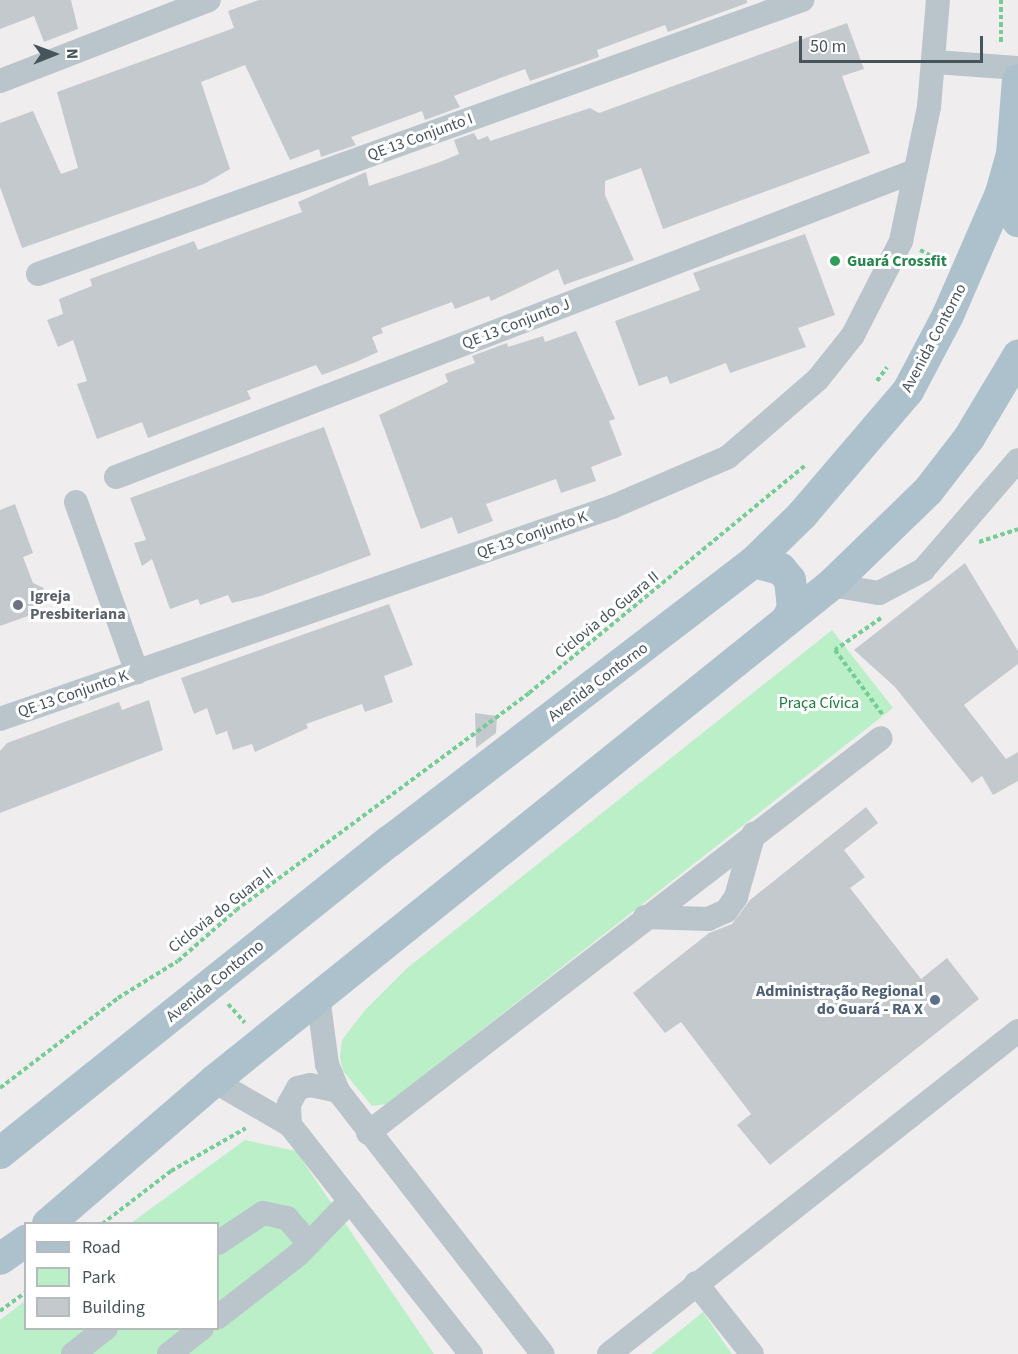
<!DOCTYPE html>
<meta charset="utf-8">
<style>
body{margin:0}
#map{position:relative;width:1018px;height:1354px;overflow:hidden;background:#f0edee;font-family:"Source Sans 3",sans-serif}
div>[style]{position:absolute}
.green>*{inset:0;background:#bbefc8}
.building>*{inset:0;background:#c4c9cd}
.path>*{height:4px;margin-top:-2px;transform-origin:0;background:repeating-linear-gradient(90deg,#73cd94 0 4.5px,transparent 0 7.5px)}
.minor>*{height:24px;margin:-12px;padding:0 12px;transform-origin:12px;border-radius:12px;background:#b9c4cb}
.major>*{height:32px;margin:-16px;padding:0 16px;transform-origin:16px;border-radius:16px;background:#adc1cd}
.dots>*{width:16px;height:16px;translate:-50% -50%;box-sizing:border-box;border:3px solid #fff;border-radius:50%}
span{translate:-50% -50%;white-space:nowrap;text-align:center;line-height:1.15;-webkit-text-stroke:6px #fff;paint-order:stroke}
.street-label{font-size:16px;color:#46545b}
.leisure-label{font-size:16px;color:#27864d;font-weight:700}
.left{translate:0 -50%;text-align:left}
.worship-label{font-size:16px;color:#5b616d;font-weight:700}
.park-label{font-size:16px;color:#167d3b}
.service-label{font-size:16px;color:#4e5e75;font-weight:700}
.right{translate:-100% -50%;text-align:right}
.legend{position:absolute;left:24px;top:1222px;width:195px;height:108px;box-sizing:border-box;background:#fff;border:2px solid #b5bbbd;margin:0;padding:8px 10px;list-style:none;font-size:18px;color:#46545b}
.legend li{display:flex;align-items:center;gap:12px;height:30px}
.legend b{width:30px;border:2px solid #b5bbbd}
.north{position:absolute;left:24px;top:24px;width:60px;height:60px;-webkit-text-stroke:4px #fff;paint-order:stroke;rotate:89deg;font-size:16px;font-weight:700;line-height:24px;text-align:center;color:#46545b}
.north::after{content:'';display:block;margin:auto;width:21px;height:27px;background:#46545b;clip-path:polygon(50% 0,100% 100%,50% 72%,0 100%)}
.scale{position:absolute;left:799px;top:36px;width:184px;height:27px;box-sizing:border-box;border:3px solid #46545b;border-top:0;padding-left:8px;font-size:18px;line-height:21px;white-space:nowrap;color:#46545b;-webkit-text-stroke:4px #fff;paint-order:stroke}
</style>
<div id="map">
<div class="green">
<div style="clip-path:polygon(832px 630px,893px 708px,387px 1104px,372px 1106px,343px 1071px,340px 1057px,342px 1040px,365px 1010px,406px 969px)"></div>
<div style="clip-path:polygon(245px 1140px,296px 1151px,434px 1354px,0 1354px,0 1320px,25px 1301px,26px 1328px,218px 1328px,218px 1224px,131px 1223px)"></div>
<div style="clip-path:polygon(703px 1312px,732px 1354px,651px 1354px)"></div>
</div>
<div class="building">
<div style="clip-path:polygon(0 0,71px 0,78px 29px,44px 42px,34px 16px,0 29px)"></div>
<div style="clip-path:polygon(259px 0,747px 0,747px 3px,668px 32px,665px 25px,597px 50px,599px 57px,530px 81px,525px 69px,490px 82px,454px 96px,460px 107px,425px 120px,422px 111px,351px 137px,356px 145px,321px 157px,319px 149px,290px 160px,245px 65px,201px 82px,230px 169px,204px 184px,22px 248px,0 187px,0 123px,33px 111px,61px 174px,78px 168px,57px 92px,234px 28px,228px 11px)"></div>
<div style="clip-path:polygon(847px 23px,864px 69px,842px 76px,870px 153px,663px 229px,641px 168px,605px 181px,605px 195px,634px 260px,564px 285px,558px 269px,491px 301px,489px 296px,455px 309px,452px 302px,381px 328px,383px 333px,372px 337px,378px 352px,356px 362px,322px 375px,316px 365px,247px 391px,251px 399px,148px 438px,142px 422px,97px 439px,77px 384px,87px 381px,73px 340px,58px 347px,47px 320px,63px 314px,59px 299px,92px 286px,90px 279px,194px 241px,198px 250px,302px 212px,298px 202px,366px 172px,369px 186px,440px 162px,459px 154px,454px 140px,474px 133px,478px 140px,488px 136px,490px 141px,590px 108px,599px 113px)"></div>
<div style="clip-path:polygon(805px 234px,835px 315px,798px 328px,806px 347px,730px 373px,726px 363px,670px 384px,667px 376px,639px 386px,615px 321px,700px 290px,693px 273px)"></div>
<div style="clip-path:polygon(576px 331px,615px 419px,609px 421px,622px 455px,591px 467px,596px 481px,561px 493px,556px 479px,486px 504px,493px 521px,458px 534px,452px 517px,421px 529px,379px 415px,448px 382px,445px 374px,475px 363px,472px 356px,507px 343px,508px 347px,543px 336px,545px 342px)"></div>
<div style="clip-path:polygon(324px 427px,371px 555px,261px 596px,232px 603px,228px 595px,200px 605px,198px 599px,170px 609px,152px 559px,142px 566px,134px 543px,146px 540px,130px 498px)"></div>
<div style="clip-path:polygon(15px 504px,33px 553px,23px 557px,33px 583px,44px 588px,35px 601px,39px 612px,0 626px,0 510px)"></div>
<div style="clip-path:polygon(965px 563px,1018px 651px,1018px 664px,964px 705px,1006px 759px,1018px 752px,1018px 781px,993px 795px,982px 776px,972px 783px,895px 687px,854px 650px)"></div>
<div style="clip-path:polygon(389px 604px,413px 665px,384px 676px,393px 702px,365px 712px,362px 704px,306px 724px,308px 728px,255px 752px,252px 744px,233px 750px,227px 731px,216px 735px,207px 708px,194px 714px,181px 678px)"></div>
<div style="clip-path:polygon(149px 700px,163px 750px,0 813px,0 751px,7px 743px,119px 702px,122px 710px)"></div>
<div style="clip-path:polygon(475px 713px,497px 716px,496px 733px,476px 748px)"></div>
<div style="clip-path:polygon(866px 807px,878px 823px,844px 850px,865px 877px,850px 888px,921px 979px,947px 958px,979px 999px,770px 1165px,737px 1125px,751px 1114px,681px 1022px,665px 1033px,633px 993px,709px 933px,732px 924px,750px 900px)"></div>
</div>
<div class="path">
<div style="left:1001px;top:0;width:44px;rotate:90deg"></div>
<div style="left:920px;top:250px;width:26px;rotate:28deg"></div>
<div style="left:877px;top:381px;width:17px;rotate:-54deg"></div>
<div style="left:979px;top:542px;width:41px;rotate:-18.4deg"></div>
<div style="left:881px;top:618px;width:56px;rotate:145.2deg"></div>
<div style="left:835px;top:650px;width:81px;rotate:53.6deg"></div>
<div style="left:228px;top:1004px;width:25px;rotate:48deg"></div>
<div style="left:0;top:1088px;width:148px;rotate:-37.3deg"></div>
<div style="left:118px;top:998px;width:70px;rotate:-31.7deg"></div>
<div style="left:178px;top:961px;width:77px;rotate:-41.3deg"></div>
<div style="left:236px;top:910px;width:365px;rotate:-36.5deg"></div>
<div style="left:529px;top:693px;width:357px;rotate:-39.5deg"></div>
<div style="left:102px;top:1224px;width:87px;rotate:-37.5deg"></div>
<div style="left:171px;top:1171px;width:86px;rotate:-29.8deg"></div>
<div style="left:0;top:1311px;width:32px;rotate:-36deg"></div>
</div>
<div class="minor">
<div style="left:935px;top:62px;width:83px;rotate:4.1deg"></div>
<div style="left:0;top:81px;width:224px;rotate:-21.2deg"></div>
<div style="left:38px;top:274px;width:812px;rotate:-19.73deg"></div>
<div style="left:116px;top:477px;width:856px;rotate:-20.96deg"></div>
<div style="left:76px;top:502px;width:181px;rotate:70.3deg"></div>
<div style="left:831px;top:585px;width:49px;rotate:9.5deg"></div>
<div style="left:879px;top:593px;width:50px;rotate:-27.6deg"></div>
<div style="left:923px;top:570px;width:145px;rotate:-49.2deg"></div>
<div style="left:0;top:719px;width:648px;rotate:-19.11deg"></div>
<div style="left:612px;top:507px;width:126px;rotate:-23.3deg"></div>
<div style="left:728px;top:457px;width:119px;rotate:-40.9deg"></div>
<div style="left:818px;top:379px;width:56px;rotate:-51.5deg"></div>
<div style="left:853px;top:335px;width:106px;rotate:-62.9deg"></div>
<div style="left:901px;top:241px;width:137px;rotate:-78.2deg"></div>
<div style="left:929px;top:107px;width:107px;rotate:-85.2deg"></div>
<div style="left:645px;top:917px;width:63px;rotate:1.8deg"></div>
<div style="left:708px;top:919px;width:20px;rotate:-24deg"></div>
<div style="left:726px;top:911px;width:17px;rotate:-54deg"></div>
<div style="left:736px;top:897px;width:66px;rotate:-74.3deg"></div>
<div style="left:318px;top:996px;width:69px;rotate:82.5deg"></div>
<div style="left:327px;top:1064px;width:29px;rotate:68deg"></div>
<div style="left:338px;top:1091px;width:333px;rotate:52.1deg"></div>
<div style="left:214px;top:1081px;width:88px;rotate:30.1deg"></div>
<div style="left:290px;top:1125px;width:292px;rotate:51.7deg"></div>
<div style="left:290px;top:1125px;width:21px;rotate:-93deg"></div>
<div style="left:289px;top:1104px;width:18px;rotate:-61deg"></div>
<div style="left:298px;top:1088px;width:12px;rotate:-14deg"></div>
<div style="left:310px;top:1085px;width:29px;rotate:12deg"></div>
<div style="left:368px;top:1133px;width:647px;rotate:-37.6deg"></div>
<div style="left:218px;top:1243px;width:54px;rotate:-33.7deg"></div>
<div style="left:263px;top:1213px;width:25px;rotate:12deg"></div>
<div style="left:287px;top:1218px;width:33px;rotate:49deg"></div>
<div style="left:696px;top:1283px;width:90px;rotate:51.7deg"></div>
<div style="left:218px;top:1317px;width:101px;rotate:-37.8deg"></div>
<div style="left:298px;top:1255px;width:75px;rotate:-46.1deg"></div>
<div style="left:73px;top:1354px;width:42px;rotate:-38.2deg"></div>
<div style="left:169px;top:1354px;width:42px;rotate:-38.2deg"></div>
<div style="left:609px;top:1354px;width:521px;rotate:-38.3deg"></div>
</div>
<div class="major">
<div style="left:1001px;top:193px;width:33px;rotate:59deg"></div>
<div style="left:754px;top:562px;width:28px;rotate:15deg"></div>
<div style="left:781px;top:569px;width:14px;rotate:51deg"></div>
<div style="left:790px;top:580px;width:28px;rotate:84deg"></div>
<div style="left:793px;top:608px;width:13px;rotate:117deg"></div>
<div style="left:0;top:1153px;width:499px;rotate:-38.7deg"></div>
<div style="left:390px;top:841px;width:459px;rotate:-37.5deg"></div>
<div style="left:754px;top:562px;width:67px;rotate:-44.4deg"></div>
<div style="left:802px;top:515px;width:163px;rotate:-49.5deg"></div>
<div style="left:908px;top:391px;width:86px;rotate:-62.2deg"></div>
<div style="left:948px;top:315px;width:133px;rotate:-66.5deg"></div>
<div style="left:1001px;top:193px;width:41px;rotate:-74.2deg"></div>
<div style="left:1012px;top:154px;width:74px;rotate:-85.4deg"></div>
<div style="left:48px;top:1224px;width:219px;rotate:-40.7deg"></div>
<div style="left:214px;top:1081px;width:792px;rotate:-38.8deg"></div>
<div style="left:831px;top:585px;width:135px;rotate:-44.1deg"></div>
<div style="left:928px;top:491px;width:67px;rotate:-52.3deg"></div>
<div style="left:969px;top:438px;width:96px;rotate:-59.1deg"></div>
<div style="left:0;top:1259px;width:32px;rotate:-35deg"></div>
</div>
<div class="dots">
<div style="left:835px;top:261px;background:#2e9e5b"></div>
<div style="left:18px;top:605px;background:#6b7280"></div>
<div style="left:935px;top:1000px;background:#5c6f8a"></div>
</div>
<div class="street-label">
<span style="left:420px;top:137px;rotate:-20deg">QE 13 Conjunto I</span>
<span style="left:516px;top:324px;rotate:-21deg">QE 13 Conjunto J</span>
<span style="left:934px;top:338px;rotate:-62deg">Avenida Contorno</span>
<span style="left:532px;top:535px;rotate:-19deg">QE 13 Conjunto K</span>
<span style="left:607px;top:615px;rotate:-39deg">Ciclovia do Guara II</span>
<span style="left:598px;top:682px;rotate:-37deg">Avenida Contorno</span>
<span style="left:73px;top:694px;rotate:-19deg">QE 13 Conjunto K</span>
<span style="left:221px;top:910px;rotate:-38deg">Ciclovia do Guara II</span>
<span style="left:215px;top:981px;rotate:-39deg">Avenida Contorno</span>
</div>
<div class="leisure-label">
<span class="left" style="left:847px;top:261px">Guará Crossfit</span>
</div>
<div class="worship-label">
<span class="left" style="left:30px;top:605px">Igreja<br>Presbiteriana</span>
</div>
<div class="park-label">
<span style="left:819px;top:703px">Praça Cívica</span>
</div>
<div class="service-label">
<span class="right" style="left:923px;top:1000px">Administração Regional<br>do Guará - RA X</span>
</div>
<ul class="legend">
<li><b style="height:8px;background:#adc1cd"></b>Road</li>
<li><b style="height:16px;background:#bbefc8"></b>Park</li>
<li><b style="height:16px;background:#c4c9cd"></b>Building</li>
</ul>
<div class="north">N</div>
<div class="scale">50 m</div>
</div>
